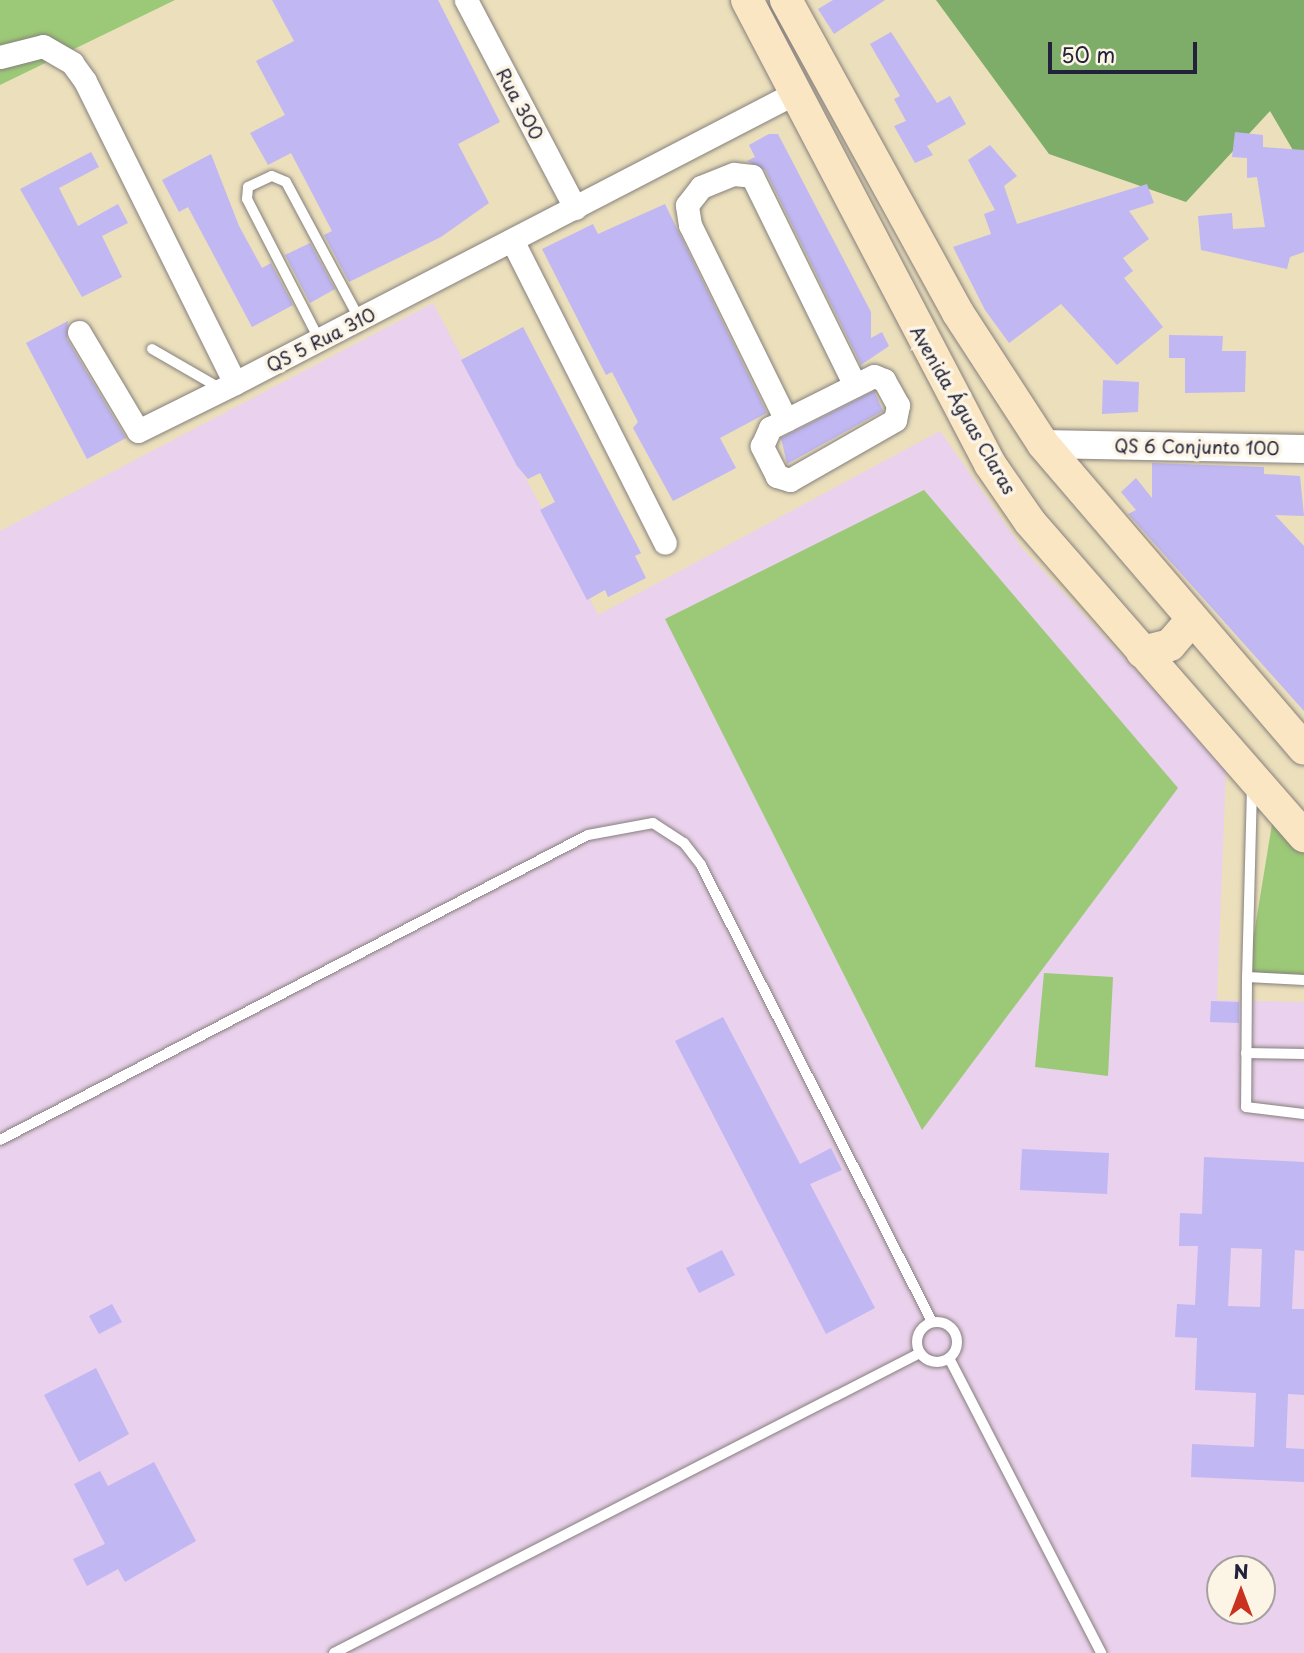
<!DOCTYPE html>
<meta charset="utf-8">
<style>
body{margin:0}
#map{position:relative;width:1304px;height:1653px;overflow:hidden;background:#ebdfbc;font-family:"Playpen Sans",sans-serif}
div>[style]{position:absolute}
.built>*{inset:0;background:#ead1ed}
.green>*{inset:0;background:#9cc977}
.forest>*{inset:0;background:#7dad68}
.building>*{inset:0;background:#c1b7f2}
.roads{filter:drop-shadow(0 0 2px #86807c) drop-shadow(0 0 2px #86807c)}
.service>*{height:10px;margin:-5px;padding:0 5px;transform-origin:5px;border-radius:5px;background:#fff}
.service>.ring{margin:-5px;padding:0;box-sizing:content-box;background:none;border:10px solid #fff;border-radius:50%}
.minor>*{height:23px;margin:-11.5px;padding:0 11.5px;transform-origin:11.5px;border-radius:11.5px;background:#fff}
.tertiary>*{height:28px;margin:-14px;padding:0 14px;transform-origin:14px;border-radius:14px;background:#fff}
.secondary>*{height:32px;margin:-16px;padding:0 16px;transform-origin:16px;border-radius:16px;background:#fbe6c4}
span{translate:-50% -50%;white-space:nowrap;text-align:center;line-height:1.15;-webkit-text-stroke:7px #fcf5e5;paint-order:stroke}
.street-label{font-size:18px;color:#22223b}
.north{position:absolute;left:1206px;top:1555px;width:70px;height:70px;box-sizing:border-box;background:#fcf5e5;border:2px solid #a5a1a1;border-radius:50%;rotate:0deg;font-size:19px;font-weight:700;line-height:28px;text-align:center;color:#22223b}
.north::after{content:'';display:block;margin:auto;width:24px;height:32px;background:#c8321e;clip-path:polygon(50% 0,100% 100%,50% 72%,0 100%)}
.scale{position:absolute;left:1048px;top:42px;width:149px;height:32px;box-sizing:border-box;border:4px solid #22223b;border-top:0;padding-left:9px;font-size:21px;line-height:24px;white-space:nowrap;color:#22223b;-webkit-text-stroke:5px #fcf5e5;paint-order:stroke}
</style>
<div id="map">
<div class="built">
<div style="clip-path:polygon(evenodd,433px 303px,598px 615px,940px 431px,1022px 548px,1226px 767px,1217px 1000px,1304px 1002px,1304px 1653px,0 1653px,0 531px,433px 303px,1220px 1569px,1262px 1569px,1262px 1611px,1220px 1611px,1220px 1569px)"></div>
</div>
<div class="green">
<div style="clip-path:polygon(0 0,175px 0,0 85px)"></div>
<div style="clip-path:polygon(924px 490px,1178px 788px,922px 1130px,665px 619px)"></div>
<div style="clip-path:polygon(1273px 818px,1304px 853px,1304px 980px,1247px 977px)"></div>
<div style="clip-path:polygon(1044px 973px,1113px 977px,1108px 1076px,1035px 1067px)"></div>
</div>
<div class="forest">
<div style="clip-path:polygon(936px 0,1304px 0,1304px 169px,1270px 111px,1186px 202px,1049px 154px)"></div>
</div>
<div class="building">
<div style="clip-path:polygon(272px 0,438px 0,500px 122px,458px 144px,489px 203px,441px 237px,349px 282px,324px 235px,332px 231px,291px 153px,268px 165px,250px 133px,285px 115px,256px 61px,294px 41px)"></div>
<div style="clip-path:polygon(833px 0,885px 0,834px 34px,818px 9px)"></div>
<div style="clip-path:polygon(891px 32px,937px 103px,950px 96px,966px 124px,927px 146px,933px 155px,915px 163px,894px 126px,906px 121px,894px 99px,900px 96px,870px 44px)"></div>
<div style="clip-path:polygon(1235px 132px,1263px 135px,1263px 147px,1304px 150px,1304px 252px,1290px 257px,1287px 269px,1201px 250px,1198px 216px,1232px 213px,1233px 229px,1265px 227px,1257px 177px,1247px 178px,1247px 158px,1232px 157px)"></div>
<div style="clip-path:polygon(769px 134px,778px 134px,871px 312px,871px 338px,882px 332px,889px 346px,861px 365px,765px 170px,747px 161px,755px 157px,749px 145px)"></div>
<div style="clip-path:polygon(990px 145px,1017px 176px,1004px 186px,1017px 224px,1147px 184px,1154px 203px,1129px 211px,1149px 239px,1123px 258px,1133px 271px,1124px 278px,1163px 327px,1117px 365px,1061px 304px,1009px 343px,985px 310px,953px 247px,991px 234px,984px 214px,995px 210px,968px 160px)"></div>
<div style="clip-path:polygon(91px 152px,99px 167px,59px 188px,78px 226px,118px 204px,128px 223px,102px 236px,122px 277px,82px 297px,20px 189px)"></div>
<div style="clip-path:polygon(211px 154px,239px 226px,262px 268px,271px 263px,293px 305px,252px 327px,188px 207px,179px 212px,162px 180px)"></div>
<div style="clip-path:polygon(665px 204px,767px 413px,720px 438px,736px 468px,673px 501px,633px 428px,638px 422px,612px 372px,606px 375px,542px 249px,593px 224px,598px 234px)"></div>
<div style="clip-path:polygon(310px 243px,335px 289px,310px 303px,285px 255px)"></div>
<div style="clip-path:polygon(68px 321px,67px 339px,126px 438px,87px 459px,26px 343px)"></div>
<div style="clip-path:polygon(523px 327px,641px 553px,635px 556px,646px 578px,608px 597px,605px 590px,587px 600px,540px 510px,555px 502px,540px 473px,528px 479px,517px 466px,461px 360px)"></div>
<div style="clip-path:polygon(1169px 335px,1223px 336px,1222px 351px,1246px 351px,1245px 392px,1185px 393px,1185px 358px,1169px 358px)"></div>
<div style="clip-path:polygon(1103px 380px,1139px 382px,1138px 412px,1102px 414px)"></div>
<div style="clip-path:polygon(874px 391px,883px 411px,787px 464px,781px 438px)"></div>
<div style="clip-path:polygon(1152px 463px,1264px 467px,1264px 474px,1300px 476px,1304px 516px,1275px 515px,1304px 546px,1304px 711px,1128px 514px,1136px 510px,1121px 492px,1136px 478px,1152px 498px)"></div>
<div style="clip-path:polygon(1211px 1001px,1239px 1002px,1239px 1023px,1210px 1022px)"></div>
<div style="clip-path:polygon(723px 1017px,800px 1164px,831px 1148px,842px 1170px,810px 1184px,875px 1308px,826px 1334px,675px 1041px)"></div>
<div style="clip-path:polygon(1022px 1149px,1109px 1153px,1107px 1194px,1020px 1190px)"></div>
<div style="clip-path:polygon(evenodd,1204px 1157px,1304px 1162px,1304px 1251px,1295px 1250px,1292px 1309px,1304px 1309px,1304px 1395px,1288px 1394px,1286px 1448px,1304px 1449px,1304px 1482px,1191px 1477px,1192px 1444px,1254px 1447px,1256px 1393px,1195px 1390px,1197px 1338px,1175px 1337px,1177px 1304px,1195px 1305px,1198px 1246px,1179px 1246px,1180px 1213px,1202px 1214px,1204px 1157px,1231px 1248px,1262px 1249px,1260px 1307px,1228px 1306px,1231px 1248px)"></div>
<div style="clip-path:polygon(722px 1250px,735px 1275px,699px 1293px,686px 1268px)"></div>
<div style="clip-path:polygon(112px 1304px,122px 1322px,99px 1334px,89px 1316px)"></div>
<div style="clip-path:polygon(96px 1368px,129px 1434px,79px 1462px,44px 1395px)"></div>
<div style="clip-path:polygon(154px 1462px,196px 1541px,125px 1582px,118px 1569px,87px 1586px,73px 1559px,105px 1544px,74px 1484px,100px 1471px,108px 1486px)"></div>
</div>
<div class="roads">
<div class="service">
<div style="left:320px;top:341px;width:160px;rotate:-117.2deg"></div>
<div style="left:247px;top:199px;width:12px;rotate:-85deg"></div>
<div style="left:248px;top:187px;width:26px;rotate:-25deg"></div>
<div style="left:272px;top:176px;width:15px;rotate:23deg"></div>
<div style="left:286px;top:182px;width:157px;rotate:61.8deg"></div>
<div style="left:152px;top:349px;width:82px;rotate:30deg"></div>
<div style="left:1252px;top:788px;width:189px;rotate:91.5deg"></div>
<div style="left:1247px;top:977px;width:57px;rotate:3deg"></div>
<div style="left:1247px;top:977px;width:130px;rotate:90.4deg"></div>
<div style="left:1246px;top:1107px;width:58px;rotate:6.9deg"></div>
<div style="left:1246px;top:1053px;width:58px;rotate:1deg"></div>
<div style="left:0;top:1140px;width:662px;rotate:-27.42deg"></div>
<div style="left:588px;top:835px;width:66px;rotate:-10.5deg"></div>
<div style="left:653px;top:823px;width:37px;rotate:33deg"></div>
<div style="left:684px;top:843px;width:28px;rotate:52deg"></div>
<div style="left:701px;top:865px;width:512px;rotate:63.18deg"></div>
<div class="ring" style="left:917px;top:1322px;width:30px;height:30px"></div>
<div style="left:949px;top:1358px;width:332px;rotate:62.7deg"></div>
<div style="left:334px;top:1653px;width:658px;rotate:-27.11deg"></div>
</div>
<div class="minor">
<div style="left:466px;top:0;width:235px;rotate:62.3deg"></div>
<div style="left:0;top:57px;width:44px;rotate:-14.3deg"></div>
<div style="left:43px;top:46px;width:34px;rotate:30deg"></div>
<div style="left:72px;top:63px;width:22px;rotate:54deg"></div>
<div style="left:85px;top:81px;width:337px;rotate:63.6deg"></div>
<div style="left:235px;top:383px;width:631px;rotate:-27.38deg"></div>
<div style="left:512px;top:240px;width:339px;rotate:63.2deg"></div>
<div style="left:79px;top:332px;width:115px;rotate:59.2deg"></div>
<div style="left:138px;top:431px;width:108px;rotate:-26.3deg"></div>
<div style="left:874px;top:376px;width:11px;rotate:22deg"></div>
<div style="left:884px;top:380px;width:29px;rotate:61deg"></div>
<div style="left:898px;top:405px;width:15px;rotate:101deg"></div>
<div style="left:895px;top:420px;width:121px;rotate:150.3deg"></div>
<div style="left:790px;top:480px;width:14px;rotate:-163deg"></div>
<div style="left:777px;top:476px;width:34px;rotate:-117deg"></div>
<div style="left:762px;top:446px;width:20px;rotate:-66deg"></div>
<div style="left:770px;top:428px;width:116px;rotate:-26.6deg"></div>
<div style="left:786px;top:420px;width:217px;rotate:-116.2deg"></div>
<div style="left:690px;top:225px;width:20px;rotate:-99deg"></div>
<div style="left:687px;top:205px;width:23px;rotate:-52deg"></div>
<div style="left:701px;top:187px;width:35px;rotate:-22deg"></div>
<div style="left:734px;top:174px;width:18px;rotate:6deg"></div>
<div style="left:752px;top:176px;width:233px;rotate:63.8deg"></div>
</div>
<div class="tertiary">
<div style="left:1043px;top:444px;width:261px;rotate:1.1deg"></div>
</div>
<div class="secondary">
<div style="left:747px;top:0;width:524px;rotate:62.36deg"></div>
<div style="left:990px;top:464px;width:70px;rotate:55.4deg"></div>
<div style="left:1030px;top:522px;width:417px;rotate:48.9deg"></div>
<div style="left:786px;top:0;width:357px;rotate:61.2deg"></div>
<div style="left:958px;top:313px;width:156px;rotate:57deg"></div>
<div style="left:1043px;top:444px;width:401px;rotate:49.4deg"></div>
<div style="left:1142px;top:652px;width:29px;rotate:-14deg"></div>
<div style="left:1170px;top:645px;width:30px;rotate:-49deg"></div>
</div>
</div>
<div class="street-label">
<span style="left:520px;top:104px;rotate:62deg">Rua 300</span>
<span style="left:321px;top:340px;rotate:-27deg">QS 5 Rua 310</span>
<span style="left:963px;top:410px;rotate:60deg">Avenida Águas Claras</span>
<span style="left:1197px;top:447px;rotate:1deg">QS 6 Conjunto 100</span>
</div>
<div class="north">N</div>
<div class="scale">50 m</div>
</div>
